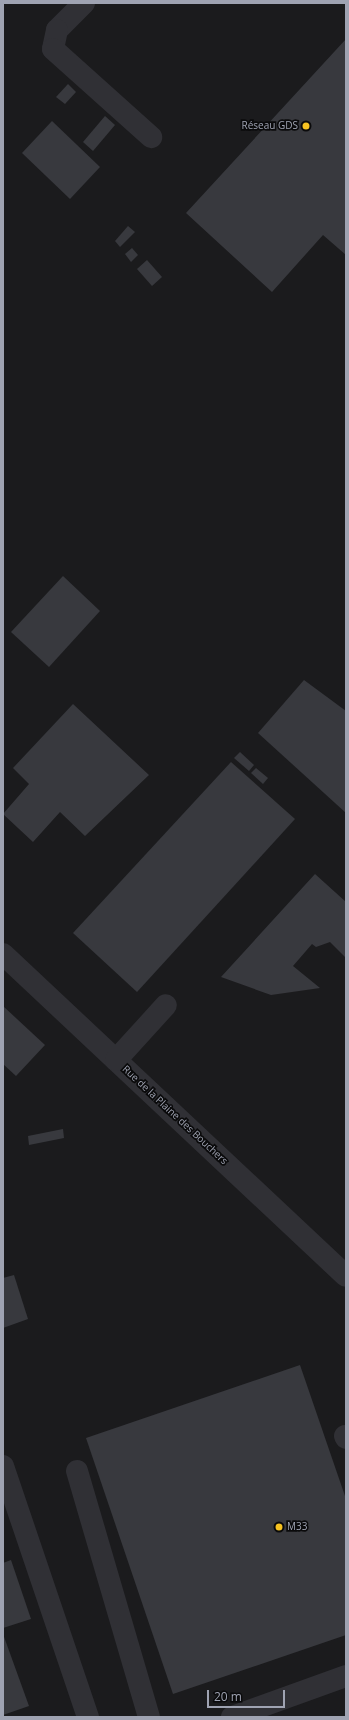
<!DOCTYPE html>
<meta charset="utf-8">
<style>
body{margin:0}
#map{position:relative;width:349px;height:1720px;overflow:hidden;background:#0f0f10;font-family:"Open Sans",sans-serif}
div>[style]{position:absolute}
.built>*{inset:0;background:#1b1b1d}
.building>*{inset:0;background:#38393e}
.minor>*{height:22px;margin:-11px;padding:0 11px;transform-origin:11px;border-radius:11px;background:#303035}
.dots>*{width:11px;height:11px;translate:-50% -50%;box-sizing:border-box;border:2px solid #0a0a0b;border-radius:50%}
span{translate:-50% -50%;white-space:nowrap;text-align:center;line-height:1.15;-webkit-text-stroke:3.5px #0a0a0b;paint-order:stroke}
.poi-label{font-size:10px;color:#9fa3b2}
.right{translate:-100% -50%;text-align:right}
.left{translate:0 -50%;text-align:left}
.street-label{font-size:10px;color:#9fa3b2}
.frame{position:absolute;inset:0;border:4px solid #9fa3b2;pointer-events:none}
.scale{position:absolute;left:207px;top:1690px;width:78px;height:18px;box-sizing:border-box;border:2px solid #9fa3b2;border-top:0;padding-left:5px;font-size:12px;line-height:14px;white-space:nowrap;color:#9fa3b2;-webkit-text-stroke:3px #0a0a0b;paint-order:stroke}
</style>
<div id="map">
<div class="built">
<div style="clip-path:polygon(3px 3px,346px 3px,346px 1717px,3px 1717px)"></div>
</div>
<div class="building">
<div style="clip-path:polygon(346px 39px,346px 255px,323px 235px,272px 292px,186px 213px)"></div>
<div style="clip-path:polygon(68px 84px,76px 92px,65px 104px,56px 97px)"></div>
<div style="clip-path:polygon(105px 116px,115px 125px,93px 151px,83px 142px)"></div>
<div style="clip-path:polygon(52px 121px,100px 167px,70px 199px,22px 153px)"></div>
<div style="clip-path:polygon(128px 226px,135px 232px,120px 247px,115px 241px)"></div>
<div style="clip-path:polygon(132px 248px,138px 255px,131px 262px,125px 254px)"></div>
<div style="clip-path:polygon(147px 260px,162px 277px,152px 286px,137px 269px)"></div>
<div style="clip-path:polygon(63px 576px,100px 611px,49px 667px,11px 632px)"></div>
<div style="clip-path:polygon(304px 680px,346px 711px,346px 813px,258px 733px)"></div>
<div style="clip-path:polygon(73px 704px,149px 775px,85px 836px,60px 812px,33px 842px,3px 814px,29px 784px,13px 768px)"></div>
<div style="clip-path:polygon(240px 752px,254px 765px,249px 771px,234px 758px)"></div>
<div style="clip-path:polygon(231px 762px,295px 819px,137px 992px,73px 933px)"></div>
<div style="clip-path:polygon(256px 768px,268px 778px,263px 784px,251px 773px)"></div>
<div style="clip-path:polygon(315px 874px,346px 902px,346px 958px,330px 942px,316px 947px,312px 944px,293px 966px,320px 988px,271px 995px,221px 977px)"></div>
<div style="clip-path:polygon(3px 1006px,45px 1045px,16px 1076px,3px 1064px)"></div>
<div style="clip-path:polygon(63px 1129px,64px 1138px,29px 1145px,28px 1136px)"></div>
<div style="clip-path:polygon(14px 1275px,28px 1319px,3px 1328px,3px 1278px)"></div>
<div style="clip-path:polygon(300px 1365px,346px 1499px,346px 1635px,173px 1694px,86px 1438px)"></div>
<div style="clip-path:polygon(11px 1560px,31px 1619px,3px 1628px,3px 1563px)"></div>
<div style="clip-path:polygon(3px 1634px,29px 1706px,3px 1715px)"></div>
</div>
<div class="minor">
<div style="left:84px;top:3px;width:38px;rotate:135deg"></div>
<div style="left:57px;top:30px;width:19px;rotate:102deg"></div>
<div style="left:53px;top:49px;width:132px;rotate:41.9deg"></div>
<div style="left:3px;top:954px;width:470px;rotate:43.2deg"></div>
<div style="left:116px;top:1060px;width:74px;rotate:-47.7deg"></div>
<div style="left:345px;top:1436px;width:2px;rotate:63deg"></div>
<div style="left:3px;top:1466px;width:265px;rotate:71.3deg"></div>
<div style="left:77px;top:1471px;width:256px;rotate:73.7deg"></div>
<div style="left:232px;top:1717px;width:121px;rotate:-19.8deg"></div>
</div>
<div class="dots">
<div style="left:306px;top:126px;background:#f6c221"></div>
<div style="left:279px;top:1527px;background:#f6c221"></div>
</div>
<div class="poi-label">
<span class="right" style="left:298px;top:126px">Réseau GDS</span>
<span class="left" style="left:287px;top:1527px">M33</span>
</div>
<div class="street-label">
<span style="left:175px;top:1115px;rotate:43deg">Rue de la Plaine des Bouchers</span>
</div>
<div class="frame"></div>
<div class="scale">20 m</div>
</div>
